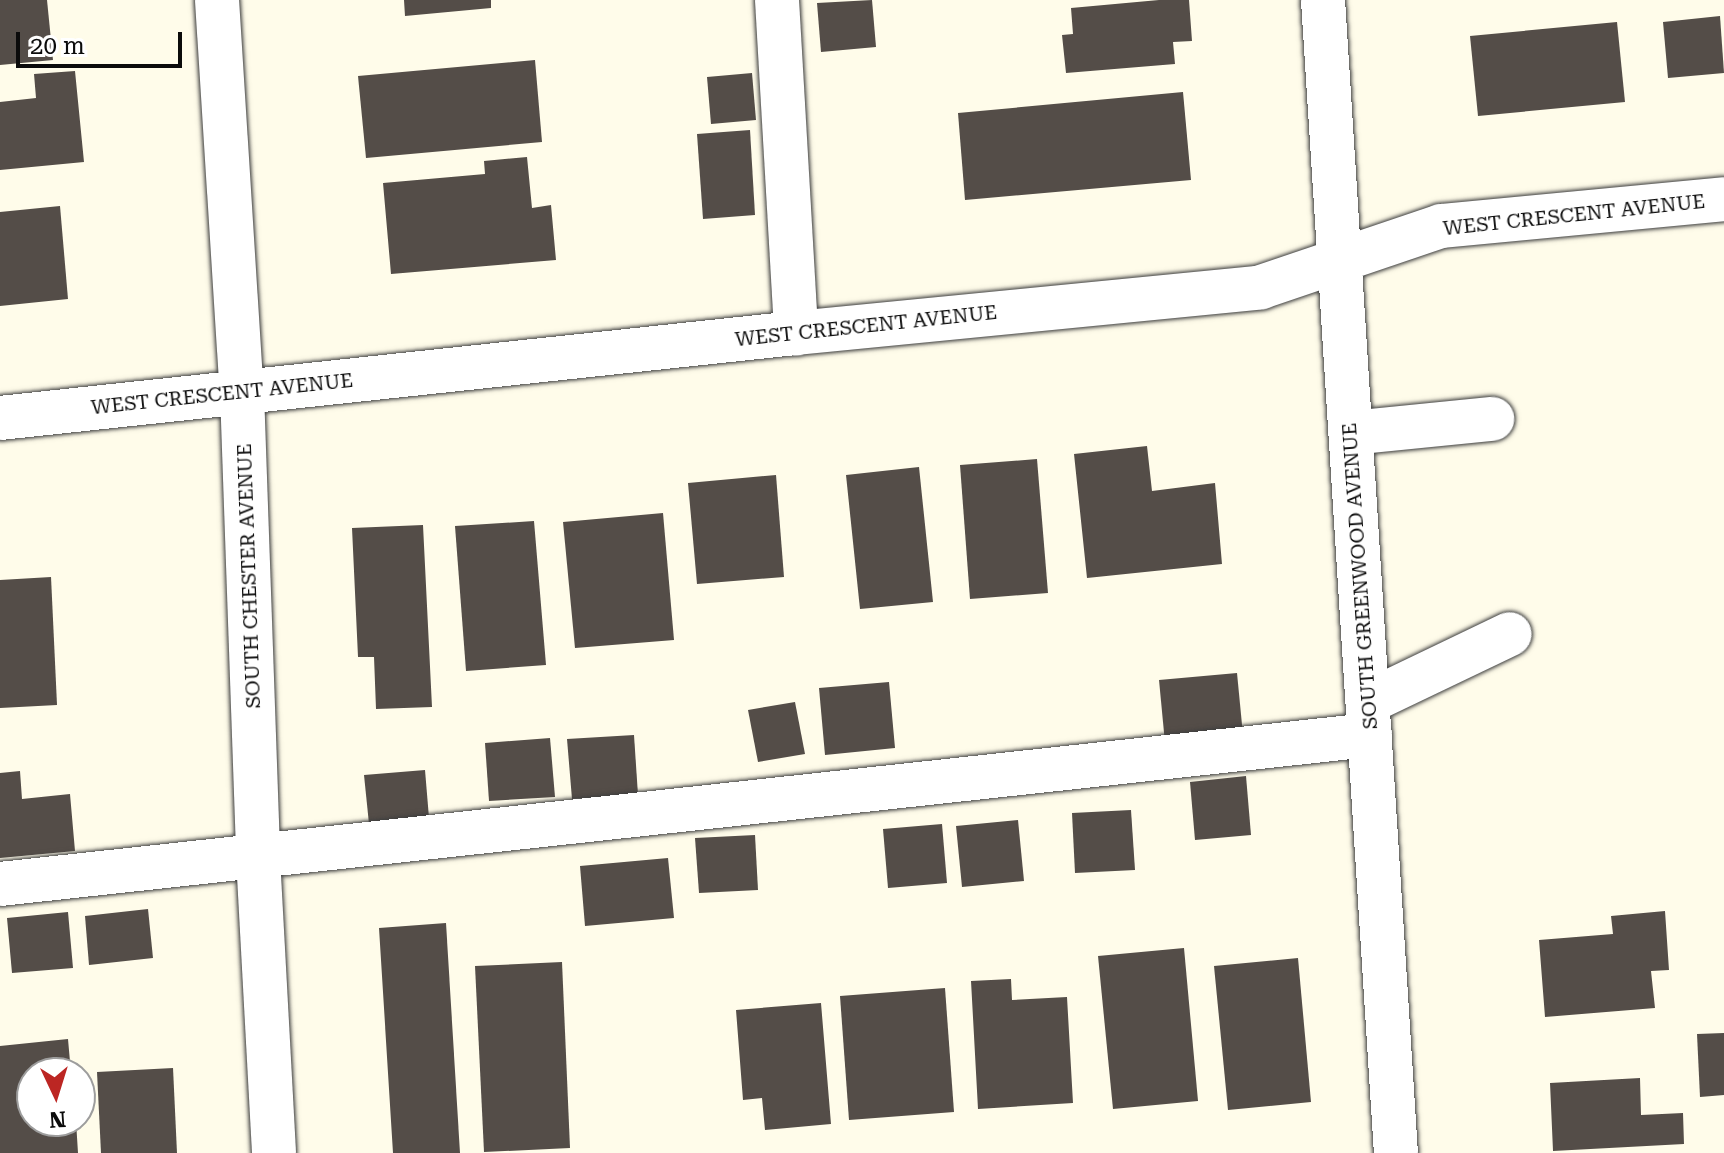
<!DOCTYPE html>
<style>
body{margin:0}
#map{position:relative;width:1724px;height:1153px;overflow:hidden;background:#fffcea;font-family:"Roboto Serif",serif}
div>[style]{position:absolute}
.building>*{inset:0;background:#544d48}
.roads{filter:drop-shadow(0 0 2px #3e3e3e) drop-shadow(0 0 2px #3e3e3e)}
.minor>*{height:44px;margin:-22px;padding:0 22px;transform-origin:22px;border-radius:22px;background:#fff}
span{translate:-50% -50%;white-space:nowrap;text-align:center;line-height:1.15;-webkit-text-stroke:8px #fff;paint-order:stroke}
.street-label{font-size:20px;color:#0b0b0b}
.north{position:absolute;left:16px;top:1057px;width:80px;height:80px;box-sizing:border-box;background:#fff;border:2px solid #9d9d9d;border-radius:50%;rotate:176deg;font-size:22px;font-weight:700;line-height:32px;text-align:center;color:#0b0b0b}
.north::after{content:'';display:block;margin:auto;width:28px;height:36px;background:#bc2623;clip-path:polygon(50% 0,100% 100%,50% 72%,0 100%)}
.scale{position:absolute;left:16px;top:32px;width:166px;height:36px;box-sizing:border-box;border:4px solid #0b0b0b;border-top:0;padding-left:10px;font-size:24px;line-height:28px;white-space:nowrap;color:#0b0b0b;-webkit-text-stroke:6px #fff;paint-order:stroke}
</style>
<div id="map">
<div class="building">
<div style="clip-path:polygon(0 0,47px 0,53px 60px,0 65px)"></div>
<div style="clip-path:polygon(404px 0,491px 0,491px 8px,405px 16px)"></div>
<div style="clip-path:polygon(872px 0,876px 47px,821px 52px,817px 3px)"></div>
<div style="clip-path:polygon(1159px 0,1189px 0,1192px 41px,1173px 42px,1175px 64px,1066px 73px,1062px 35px,1073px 34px,1071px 8px)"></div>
<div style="clip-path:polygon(1720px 16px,1724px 73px,1668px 78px,1663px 22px)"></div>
<div style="clip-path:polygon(1617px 22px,1625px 102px,1478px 116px,1470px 36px)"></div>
<div style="clip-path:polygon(535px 60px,542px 142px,366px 158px,358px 76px)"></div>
<div style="clip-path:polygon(75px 71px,84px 162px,0 170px,0 102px,36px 98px,34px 74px)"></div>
<div style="clip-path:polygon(752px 73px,756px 120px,711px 124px,707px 77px)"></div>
<div style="clip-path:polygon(1183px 92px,1191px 180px,965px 200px,958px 113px)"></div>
<div style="clip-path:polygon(750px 130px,755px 215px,703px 219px,697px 134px)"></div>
<div style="clip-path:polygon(527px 157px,532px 208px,551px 205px,556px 260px,391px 274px,383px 183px,485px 174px,484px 161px)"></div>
<div style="clip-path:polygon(60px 206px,68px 299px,0 306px,0 212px)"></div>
<div style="clip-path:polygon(1147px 446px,1152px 491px,1215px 483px,1222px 564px,1087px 578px,1074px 454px)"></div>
<div style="clip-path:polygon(1037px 459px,1048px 593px,970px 599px,960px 465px)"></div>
<div style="clip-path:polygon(919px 467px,933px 602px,860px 609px,846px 475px)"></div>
<div style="clip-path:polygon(776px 475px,784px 577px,697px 584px,688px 483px)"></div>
<div style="clip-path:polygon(663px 513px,674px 640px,575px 648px,563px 522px)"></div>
<div style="clip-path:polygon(534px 521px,546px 665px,466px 671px,455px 526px)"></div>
<div style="clip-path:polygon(423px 525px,432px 707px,376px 709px,374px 657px,358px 657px,352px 528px)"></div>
<div style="clip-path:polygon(51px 577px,57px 705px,0 708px,0 580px)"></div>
<div style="clip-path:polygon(1237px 673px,1243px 735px,1165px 743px,1159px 680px)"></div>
<div style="clip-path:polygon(889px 682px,895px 748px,825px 755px,819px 688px)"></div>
<div style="clip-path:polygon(795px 702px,805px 754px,758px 762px,748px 710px)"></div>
<div style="clip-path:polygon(634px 735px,638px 795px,572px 799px,567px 739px)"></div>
<div style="clip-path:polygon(550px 738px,555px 797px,489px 801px,485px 743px)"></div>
<div style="clip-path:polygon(425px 770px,429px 818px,369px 824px,364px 775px)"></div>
<div style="clip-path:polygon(20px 771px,22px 799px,70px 794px,75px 851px,0 858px,0 773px)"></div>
<div style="clip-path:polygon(1246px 776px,1251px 835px,1195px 840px,1190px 782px)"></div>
<div style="clip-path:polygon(1131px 810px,1135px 870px,1075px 873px,1072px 813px)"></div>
<div style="clip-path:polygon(1018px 820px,1024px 881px,962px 887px,956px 826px)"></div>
<div style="clip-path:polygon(942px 824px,947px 883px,888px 888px,883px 829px)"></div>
<div style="clip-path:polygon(755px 835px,758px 890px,699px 893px,695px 838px)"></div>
<div style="clip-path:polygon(668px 858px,674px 918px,585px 926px,580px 866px)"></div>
<div style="clip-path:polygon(148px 909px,153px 958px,89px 965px,85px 916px)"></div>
<div style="clip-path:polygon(1665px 911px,1669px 970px,1651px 971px,1655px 1008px,1545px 1017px,1539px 940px,1613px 934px,1611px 916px)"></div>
<div style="clip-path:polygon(68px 912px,73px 968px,12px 973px,7px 918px)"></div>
<div style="clip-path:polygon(446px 923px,460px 1153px,393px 1153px,379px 928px)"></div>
<div style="clip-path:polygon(1184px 948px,1198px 1101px,1113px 1109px,1098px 956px)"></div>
<div style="clip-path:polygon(1298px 958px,1311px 1102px,1228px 1110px,1214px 966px)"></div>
<div style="clip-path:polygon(562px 962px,570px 1148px,484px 1152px,475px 966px)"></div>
<div style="clip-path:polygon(1011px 979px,1012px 1000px,1067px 997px,1073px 1103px,978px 1109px,971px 981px)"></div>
<div style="clip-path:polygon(945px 988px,954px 1112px,849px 1120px,840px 996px)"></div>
<div style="clip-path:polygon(821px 1003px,831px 1124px,765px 1130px,762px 1098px,743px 1100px,736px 1010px)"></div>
<div style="clip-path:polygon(1724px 1033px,1724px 1095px,1700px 1097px,1697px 1034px)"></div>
<div style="clip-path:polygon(68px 1039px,71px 1073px,32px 1073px,32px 1121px,76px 1121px,78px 1153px,0 1153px,0 1046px)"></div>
<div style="clip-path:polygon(173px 1068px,177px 1153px,101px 1153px,97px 1072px)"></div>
<div style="clip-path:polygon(1640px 1078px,1641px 1115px,1683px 1113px,1684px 1144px,1553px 1151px,1550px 1083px)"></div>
</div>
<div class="roads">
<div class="minor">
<div style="left:217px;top:0;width:393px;rotate:86.4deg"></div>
<div style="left:242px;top:392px;width:465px;rotate:88deg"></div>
<div style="left:258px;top:857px;width:296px;rotate:86.9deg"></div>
<div style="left:777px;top:0;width:334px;rotate:86.7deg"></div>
<div style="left:1323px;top:0;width:1155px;rotate:86.38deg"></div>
<div style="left:0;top:418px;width:801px;rotate:-6.1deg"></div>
<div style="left:796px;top:333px;width:467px;rotate:-5.6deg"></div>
<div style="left:1261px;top:287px;width:190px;rotate:-18.7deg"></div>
<div style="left:1441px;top:226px;width:284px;rotate:-5.4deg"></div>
<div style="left:1351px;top:433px;width:142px;rotate:-5.7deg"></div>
<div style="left:1368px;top:702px;width:157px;rotate:-25.6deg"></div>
<div style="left:0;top:884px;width:1378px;rotate:-6.21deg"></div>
</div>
</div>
<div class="street-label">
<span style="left:1574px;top:215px;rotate:-6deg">WEST CRESCENT AVENUE</span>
<span style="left:866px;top:326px;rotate:-6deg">WEST CRESCENT AVENUE</span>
<span style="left:222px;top:394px;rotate:-6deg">WEST CRESCENT AVENUE</span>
<span style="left:249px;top:576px;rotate:-92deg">SOUTH CHESTER AVENUE</span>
<span style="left:1360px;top:576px;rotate:-94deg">SOUTH GREENWOOD AVENUE</span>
</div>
<div class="north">N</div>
<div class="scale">20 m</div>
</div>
